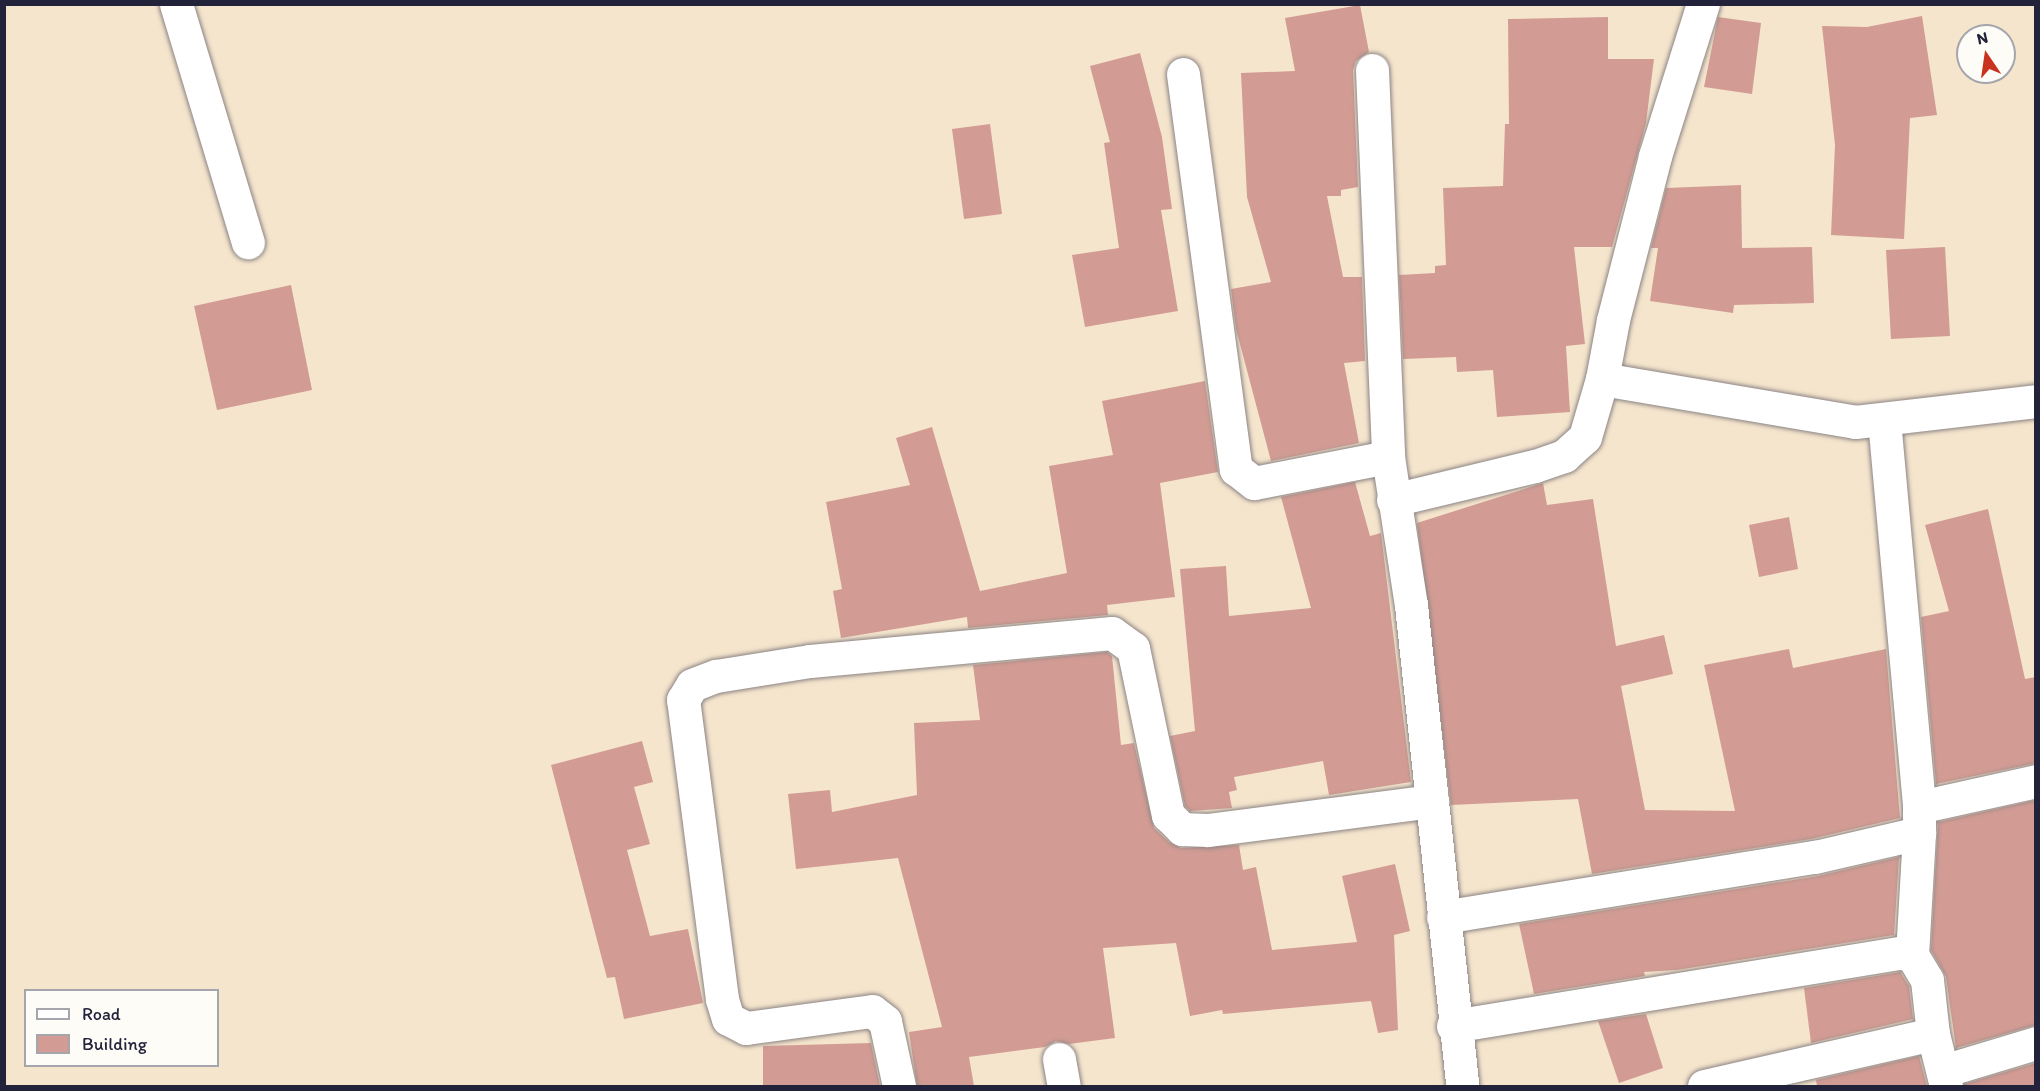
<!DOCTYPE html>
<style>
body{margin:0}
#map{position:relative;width:2040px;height:1091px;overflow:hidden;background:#f5e5cd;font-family:Itim,sans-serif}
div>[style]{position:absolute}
.building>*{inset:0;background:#d29c94}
.roads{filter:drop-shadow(0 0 2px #8c8484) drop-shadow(0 0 2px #8c8484)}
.street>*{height:33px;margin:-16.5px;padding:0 16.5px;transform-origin:16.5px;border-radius:16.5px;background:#fff}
span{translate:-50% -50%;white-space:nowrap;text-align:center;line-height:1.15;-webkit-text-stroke:5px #fdfcf7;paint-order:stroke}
.frame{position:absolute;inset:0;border:6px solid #22223b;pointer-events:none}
.legend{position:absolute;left:24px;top:989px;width:195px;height:78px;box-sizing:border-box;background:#fdfcf7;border:2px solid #a5a5ac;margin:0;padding:8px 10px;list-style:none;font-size:18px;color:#22223b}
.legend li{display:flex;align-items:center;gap:12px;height:30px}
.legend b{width:30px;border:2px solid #a5a5ac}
.north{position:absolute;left:1956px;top:24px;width:60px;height:60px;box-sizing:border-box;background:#fdfcf7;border:2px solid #a5a5ac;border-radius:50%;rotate:347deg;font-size:16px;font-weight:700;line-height:24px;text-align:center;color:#22223b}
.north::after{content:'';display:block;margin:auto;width:21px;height:27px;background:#c8321e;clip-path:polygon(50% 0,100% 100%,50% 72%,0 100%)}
</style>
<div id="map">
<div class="building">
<div style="clip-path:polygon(1360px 5px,1369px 52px,1356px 61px,1353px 70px,1358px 187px,1341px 190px,1341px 196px,1327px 196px,1343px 277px,1362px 277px,1365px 361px,1344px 363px,1359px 443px,1271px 461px,1236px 329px,1231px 289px,1271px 282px,1247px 197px,1241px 73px,1295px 71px,1285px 18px)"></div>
<div style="clip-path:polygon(1922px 16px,1937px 115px,1910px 118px,1904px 239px,1831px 235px,1835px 145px,1822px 26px,1867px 27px)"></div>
<div style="clip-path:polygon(1608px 17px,1608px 59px,1654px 59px,1646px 123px,1612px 247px,1574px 247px,1585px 344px,1566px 346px,1570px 412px,1497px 417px,1493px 370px,1457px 372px,1456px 357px,1403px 359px,1399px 275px,1435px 273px,1435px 266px,1446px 265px,1443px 188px,1503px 186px,1505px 124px,1509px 124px,1508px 19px)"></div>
<div style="clip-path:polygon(1718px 17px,1761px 23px,1752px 94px,1704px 87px)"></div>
<div style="clip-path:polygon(1140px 53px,1162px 137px,1172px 209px,1161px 210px,1178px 311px,1085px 327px,1072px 255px,1119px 248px,1104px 143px,1110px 142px,1090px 66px)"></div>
<div style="clip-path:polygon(990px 124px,1002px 214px,964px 219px,952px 129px)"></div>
<div style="clip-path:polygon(1741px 185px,1742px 248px,1812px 247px,1814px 303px,1734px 305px,1733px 313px,1650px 301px,1658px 248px,1651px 248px,1666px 188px)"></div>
<div style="clip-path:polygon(1945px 247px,1950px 336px,1891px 339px,1886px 250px)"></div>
<div style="clip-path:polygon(291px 285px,312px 390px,217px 410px,194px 306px)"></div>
<div style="clip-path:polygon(1205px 381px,1218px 472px,1160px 483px,1175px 597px,1107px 605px,1108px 615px,968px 628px,967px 617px,841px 638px,833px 591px,842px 589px,826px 502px,910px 485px,896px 438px,932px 427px,980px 591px,1067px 573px,1049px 466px,1113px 455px,1102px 401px)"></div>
<div style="clip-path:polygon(1355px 482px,1370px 536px,1381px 533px,1411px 782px,1329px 795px,1323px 761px,1234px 777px,1237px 790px,1229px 792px,1232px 808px,1190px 811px,1185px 806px,1170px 736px,1195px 731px,1180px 569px,1226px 566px,1229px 616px,1311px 608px,1281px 497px)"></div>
<div style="clip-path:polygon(1543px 483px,1547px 505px,1593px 499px,1616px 646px,1664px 635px,1673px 674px,1621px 686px,1645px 810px,1735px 811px,1704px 665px,1789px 649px,1793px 668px,1886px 649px,1900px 818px,1811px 839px,1592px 874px,1578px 799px,1451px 805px,1417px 523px)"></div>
<div style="clip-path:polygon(1988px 509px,2025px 679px,2036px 677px,2036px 763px,1936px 784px,1921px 617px,1949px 611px,1925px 525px)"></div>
<div style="clip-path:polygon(1789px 517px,1798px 569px,1759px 577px,1749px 525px)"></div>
<div style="clip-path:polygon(1107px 652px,1112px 656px,1121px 745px,1134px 743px,1154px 828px,1169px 842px,1181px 848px,1239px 845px,1243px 870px,1256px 867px,1272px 950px,1357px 942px,1342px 876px,1395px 864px,1410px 931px,1394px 935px,1398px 1030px,1378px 1033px,1371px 1001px,1223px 1014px,1222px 1010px,1190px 1016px,1176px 943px,1103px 948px,1115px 1038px,1069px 1044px,1056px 1041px,1045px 1047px,969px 1057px,974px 1086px,917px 1086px,909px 1032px,942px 1027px,898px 858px,796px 869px,788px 794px,830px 790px,832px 812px,917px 795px,914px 723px,980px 720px,973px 665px)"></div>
<div style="clip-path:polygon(642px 741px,653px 782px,634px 787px,650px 844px,627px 850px,650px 936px,688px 929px,703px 1003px,624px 1019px,615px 977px,607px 978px,551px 765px)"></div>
<div style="clip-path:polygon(2036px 800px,2036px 1025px,1956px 1048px,1946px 977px,1931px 950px,1938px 822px)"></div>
<div style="clip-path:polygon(1899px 857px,1894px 935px,1677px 970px,1644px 972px,1645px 976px,1534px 994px,1519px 924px,1818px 876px)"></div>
<div style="clip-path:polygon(1900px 972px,1909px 986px,1913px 1019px,1811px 1043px,1804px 988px)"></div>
<div style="clip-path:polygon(1646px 1014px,1663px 1068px,1619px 1083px,1598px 1021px)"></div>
<div style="clip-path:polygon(871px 1043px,880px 1086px,763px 1086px,763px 1046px)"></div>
<div style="clip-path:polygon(1919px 1056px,1927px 1086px,1817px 1086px,1816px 1080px)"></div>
<div style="clip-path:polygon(2036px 1063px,2036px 1086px,1964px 1086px,1964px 1084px)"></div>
</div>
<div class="roads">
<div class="street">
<div style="left:176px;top:4px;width:249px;rotate:73.2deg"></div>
<div style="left:1372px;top:70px;width:387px;rotate:87.6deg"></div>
<div style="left:1388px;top:457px;width:150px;rotate:81.2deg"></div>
<div style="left:1411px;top:605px;width:484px;rotate:83.9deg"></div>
<div style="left:1183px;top:74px;width:399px;rotate:82.4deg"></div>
<div style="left:1236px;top:469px;width:23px;rotate:38deg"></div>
<div style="left:1254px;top:483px;width:136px;rotate:-11deg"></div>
<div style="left:1602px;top:379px;width:257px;rotate:9.6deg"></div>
<div style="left:1855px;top:422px;width:182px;rotate:-6.6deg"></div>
<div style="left:1884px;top:420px;width:389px;rotate:84.8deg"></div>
<div style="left:1393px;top:500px;width:146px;rotate:-13.5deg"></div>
<div style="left:1535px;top:466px;width:31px;rotate:-19deg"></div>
<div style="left:1564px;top:456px;width:28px;rotate:-42deg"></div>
<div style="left:1585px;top:437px;width:60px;rotate:-73.7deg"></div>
<div style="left:1602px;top:379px;width:60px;rotate:-79.4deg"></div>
<div style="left:1613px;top:320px;width:169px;rotate:-75.6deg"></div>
<div style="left:1655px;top:156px;width:159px;rotate:-72.5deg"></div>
<div style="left:1443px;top:917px;width:377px;rotate:-9.2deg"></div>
<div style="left:1815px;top:857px;width:107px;rotate:-13deg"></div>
<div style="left:1919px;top:833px;width:26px;rotate:-90deg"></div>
<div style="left:1919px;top:807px;width:120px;rotate:-12.5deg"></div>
<div style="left:1912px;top:955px;width:122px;rotate:-86.7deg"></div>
<div style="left:1453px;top:1026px;width:453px;rotate:-9.3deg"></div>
<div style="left:1900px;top:953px;width:12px;rotate:9deg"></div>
<div style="left:1912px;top:955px;width:29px;rotate:59deg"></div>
<div style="left:1927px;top:980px;width:54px;rotate:83.7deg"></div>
<div style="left:1933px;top:1034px;width:54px;rotate:76deg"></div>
<div style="left:1059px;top:1059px;width:27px;rotate:80deg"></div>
<div style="left:1943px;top:1071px;width:97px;rotate:-16.8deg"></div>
<div style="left:899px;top:1086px;width:66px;rotate:-102.2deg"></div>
<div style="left:885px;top:1021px;width:16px;rotate:-142deg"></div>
<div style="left:872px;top:1011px;width:127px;rotate:172.3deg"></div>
<div style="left:746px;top:1028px;width:20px;rotate:-153deg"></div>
<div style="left:728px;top:1019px;width:21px;rotate:-107deg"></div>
<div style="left:722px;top:999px;width:302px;rotate:-97.4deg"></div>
<div style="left:683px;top:700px;width:17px;rotate:-59deg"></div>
<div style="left:692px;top:685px;width:26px;rotate:-21deg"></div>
<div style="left:716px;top:676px;width:95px;rotate:-9.1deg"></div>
<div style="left:810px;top:661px;width:303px;rotate:-5.3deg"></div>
<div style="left:1112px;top:633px;width:26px;rotate:36deg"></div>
<div style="left:1133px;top:648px;width:171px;rotate:78.2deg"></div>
<div style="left:1168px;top:815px;width:20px;rotate:45deg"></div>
<div style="left:1182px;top:829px;width:26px;rotate:2deg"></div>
<div style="left:1208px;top:830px;width:226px;rotate:-7.4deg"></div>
<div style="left:1704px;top:1086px;width:235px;rotate:-12.8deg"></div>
</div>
</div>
<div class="frame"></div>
<ul class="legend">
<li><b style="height:8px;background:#fff"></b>Road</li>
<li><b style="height:16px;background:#d29c94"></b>Building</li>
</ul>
<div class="north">N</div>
</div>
